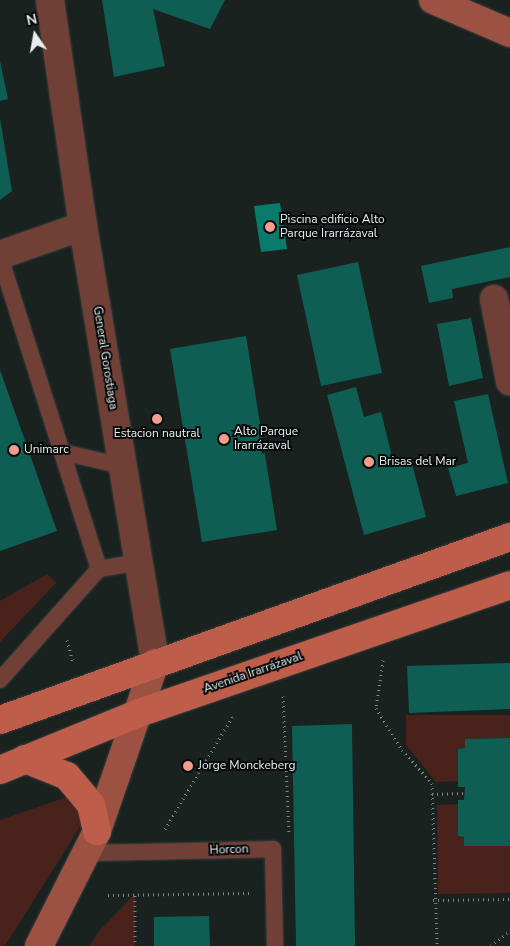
<!DOCTYPE html>
<meta charset="utf-8">
<style>
body{margin:0}
#map{position:relative;width:510px;height:946px;overflow:hidden;background:#1a2220;font-family:"Nunito Sans",sans-serif}
div>[style]{position:absolute}
.green>*{inset:0;background:#48221b}
.water>*{inset:0;background:#0a7a6c}
.building>*{inset:0;background:#0f5e53}
.path>*{height:3px;margin-top:-1.5px;transform-origin:0;background:repeating-linear-gradient(90deg,#7d8483 0 1px,transparent 0 5px)}
.roads{filter:drop-shadow(0 0 1px #373f3d) drop-shadow(0 0 1px #373f3d)}
.lane>*{height:16px;margin:-8px;padding:0 8px;transform-origin:8px;border-radius:8px;background:#704037}
.street>*{height:28px;margin:-14px;padding:0 14px;transform-origin:14px;border-radius:14px;background:#704037}
.secondary>*{height:28px;margin:-14px;padding:0 14px;transform-origin:14px;border-radius:14px;background:#9c5143}
.primary>*{height:28px;margin:-14px;padding:0 14px;transform-origin:14px;border-radius:14px;background:#bf5d4b}
.dots>*{width:14px;height:14px;translate:-50% -50%;box-sizing:border-box;border:2px solid #070a0a;border-radius:50%}
span{translate:-50% -50%;white-space:nowrap;text-align:center;line-height:1.15;-webkit-text-stroke:4px #070a0a;paint-order:stroke}
.poi-label{font-size:12px;color:#e8eeed}
.left{translate:0 -50%;text-align:left}
.street-label{font-size:12px;color:#e8eeed}
.north{position:absolute;left:10px;top:10px;width:50px;height:50px;-webkit-text-stroke:4px #070a0a;paint-order:stroke;rotate:348deg;font-size:14px;font-weight:700;line-height:20px;text-align:center;color:#e8eeed}
.north::after{content:'';display:block;margin:auto;width:18px;height:22px;background:#e8eeed;clip-path:polygon(50% 0,100% 100%,50% 72%,0 100%)}
</style>
<div id="map">
<div class="green">
<div style="clip-path:polygon(47px 574px,56px 583px,0 642px,0 601px)"></div>
<div style="clip-path:polygon(406px 715px,510px 715px,510px 738px,465px 739px,465px 748px,458px 749px,458px 781px,436px 782px,406px 745px)"></div>
<div style="clip-path:polygon(70px 796px,85px 819px,5px 946px,0 946px,0 820px)"></div>
<div style="clip-path:polygon(458px 804px,458px 836px,510px 846px,510px 893px,438px 894px,437px 805px)"></div>
<div style="clip-path:polygon(135px 894px,135px 946px,90px 946px,98px 932px)"></div>
</div>
<div class="water">
<div style="clip-path:polygon(280px 203px,287px 249px,261px 252px,254px 206px)"></div>
</div>
<div class="building">
<div style="clip-path:polygon(102px 0,225px 0,210px 29px,153px 9px,165px 66px,114px 77px)"></div>
<div style="clip-path:polygon(0 61px,8px 99px,0 101px)"></div>
<div style="clip-path:polygon(0 118px,12px 191px,0 200px)"></div>
<div style="clip-path:polygon(510px 247px,510px 277px,452px 289px,453px 298px,429px 303px,421px 266px)"></div>
<div style="clip-path:polygon(358px 262px,382px 373px,321px 386px,297px 275px)"></div>
<div style="clip-path:polygon(471px 318px,483px 378px,449px 386px,437px 324px)"></div>
<div style="clip-path:polygon(246px 336px,277px 530px,202px 542px,170px 349px)"></div>
<div style="clip-path:polygon(0 370px,57px 531px,0 551px)"></div>
<div style="clip-path:polygon(356px 387px,364px 417px,381px 412px,394px 465px,411px 460px,426px 517px,364px 535px,327px 395px)"></div>
<div style="clip-path:polygon(488px 394px,508px 483px,456px 496px,448px 468px,468px 463px,454px 401px)"></div>
<div style="clip-path:polygon(510px 663px,510px 709px,409px 713px,407px 666px)"></div>
<div style="clip-path:polygon(352px 724px,355px 946px,296px 946px,292px 726px)"></div>
<div style="clip-path:polygon(510px 738px,510px 846px,464px 846px,464px 837px,458px 836px,458px 800px,464px 800px,465px 787px,458px 787px,458px 749px,465px 748px,465px 739px)"></div>
<div style="clip-path:polygon(209px 916px,210px 946px,154px 946px,154px 917px)"></div>
</div>
<div class="path">
<div style="left:67px;top:640px;width:24px;rotate:75deg"></div>
<div style="left:383px;top:660px;width:49px;rotate:98.3deg"></div>
<div style="left:376px;top:708px;width:49px;rotate:58.2deg"></div>
<div style="left:402px;top:750px;width:45px;rotate:47.7deg"></div>
<div style="left:432px;top:783px;width:163px;rotate:88.2deg"></div>
<div style="left:283px;top:696px;width:137px;rotate:87.5deg"></div>
<div style="left:432px;top:794px;width:32px;rotate:-2deg"></div>
<div style="left:165px;top:829px;width:134px;rotate:-59deg"></div>
<div style="left:108px;top:895px;width:143px;rotate:-0.8deg"></div>
<div style="left:433px;top:900px;width:77px;rotate:-0.7deg"></div>
<div style="left:135px;top:946px;width:52px;rotate:-90deg"></div>
<div style="left:491px;top:946px;width:24px;rotate:-38deg"></div>
</div>
<div class="roads">
<div class="lane">
<div style="left:0;top:257px;width:327px;rotate:72.4deg"></div>
<div style="left:62px;top:452px;width:62px;rotate:13.1deg"></div>
<div style="left:0;top:680px;width:149px;rotate:-48.3deg"></div>
<div style="left:99px;top:569px;width:40px;rotate:-10deg"></div>
<div style="left:88px;top:853px;width:185px;rotate:-1.2deg"></div>
<div style="left:273px;top:849px;width:97px;rotate:88.8deg"></div>
</div>
<div class="street">
<div style="left:50px;top:0;width:228px;rotate:81.7deg"></div>
<div style="left:83px;top:226px;width:443px;rotate:80.6deg"></div>
<div style="left:0;top:255px;width:88px;rotate:-19.3deg"></div>
<div style="left:494px;top:299px;width:84px;rotate:79deg"></div>
</div>
<div class="secondary">
<div style="left:433px;top:0;width:84px;rotate:23.2deg"></div>
<div style="left:39px;top:946px;width:129px;rotate:-63.2deg"></div>
<div style="left:97px;top:831px;width:178px;rotate:-71deg"></div>
</div>
<div class="primary">
<div style="left:0;top:720px;width:542px;rotate:-19.74deg"></div>
<div style="left:25px;top:759px;width:45px;rotate:22deg"></div>
<div style="left:67px;top:776px;width:38px;rotate:50deg"></div>
<div style="left:91px;top:805px;width:27px;rotate:77deg"></div>
<div style="left:0;top:770px;width:150px;rotate:-22.3deg"></div>
<div style="left:139px;top:713px;width:392px;rotate:-19deg"></div>
</div>
</div>
<div class="dots">
<div style="left:270px;top:227px;background:#f49d8c"></div>
<div style="left:157px;top:419px;background:#f49d8c"></div>
<div style="left:224px;top:439px;background:#f49d8c"></div>
<div style="left:14px;top:450px;background:#f49d8c"></div>
<div style="left:369px;top:462px;background:#f49d8c"></div>
<div style="left:188px;top:766px;background:#f49d8c"></div>
</div>
<div class="poi-label">
<span class="left" style="left:280px;top:227px">Piscina edificio Alto<br>Parque Irarrázaval</span>
<span class="left" style="left:234px;top:439px">Alto Parque<br>Irarrázaval</span>
<span style="left:157px;top:434px">Estacion nautral</span>
<span class="left" style="left:24px;top:450px">Unimarc</span>
<span class="left" style="left:379px;top:462px">Brisas del Mar</span>
<span class="left" style="left:198px;top:766px">Jorge Monckeberg</span>
</div>
<div class="street-label">
<span style="left:105px;top:358px;rotate:81deg">General Gorostiaga</span>
<span style="left:253px;top:673px;rotate:-19deg">Avenida Irarrázaval</span>
<span style="left:229px;top:850px;rotate:-2deg">Horcon</span>
</div>
<div class="north">N</div>
</div>
